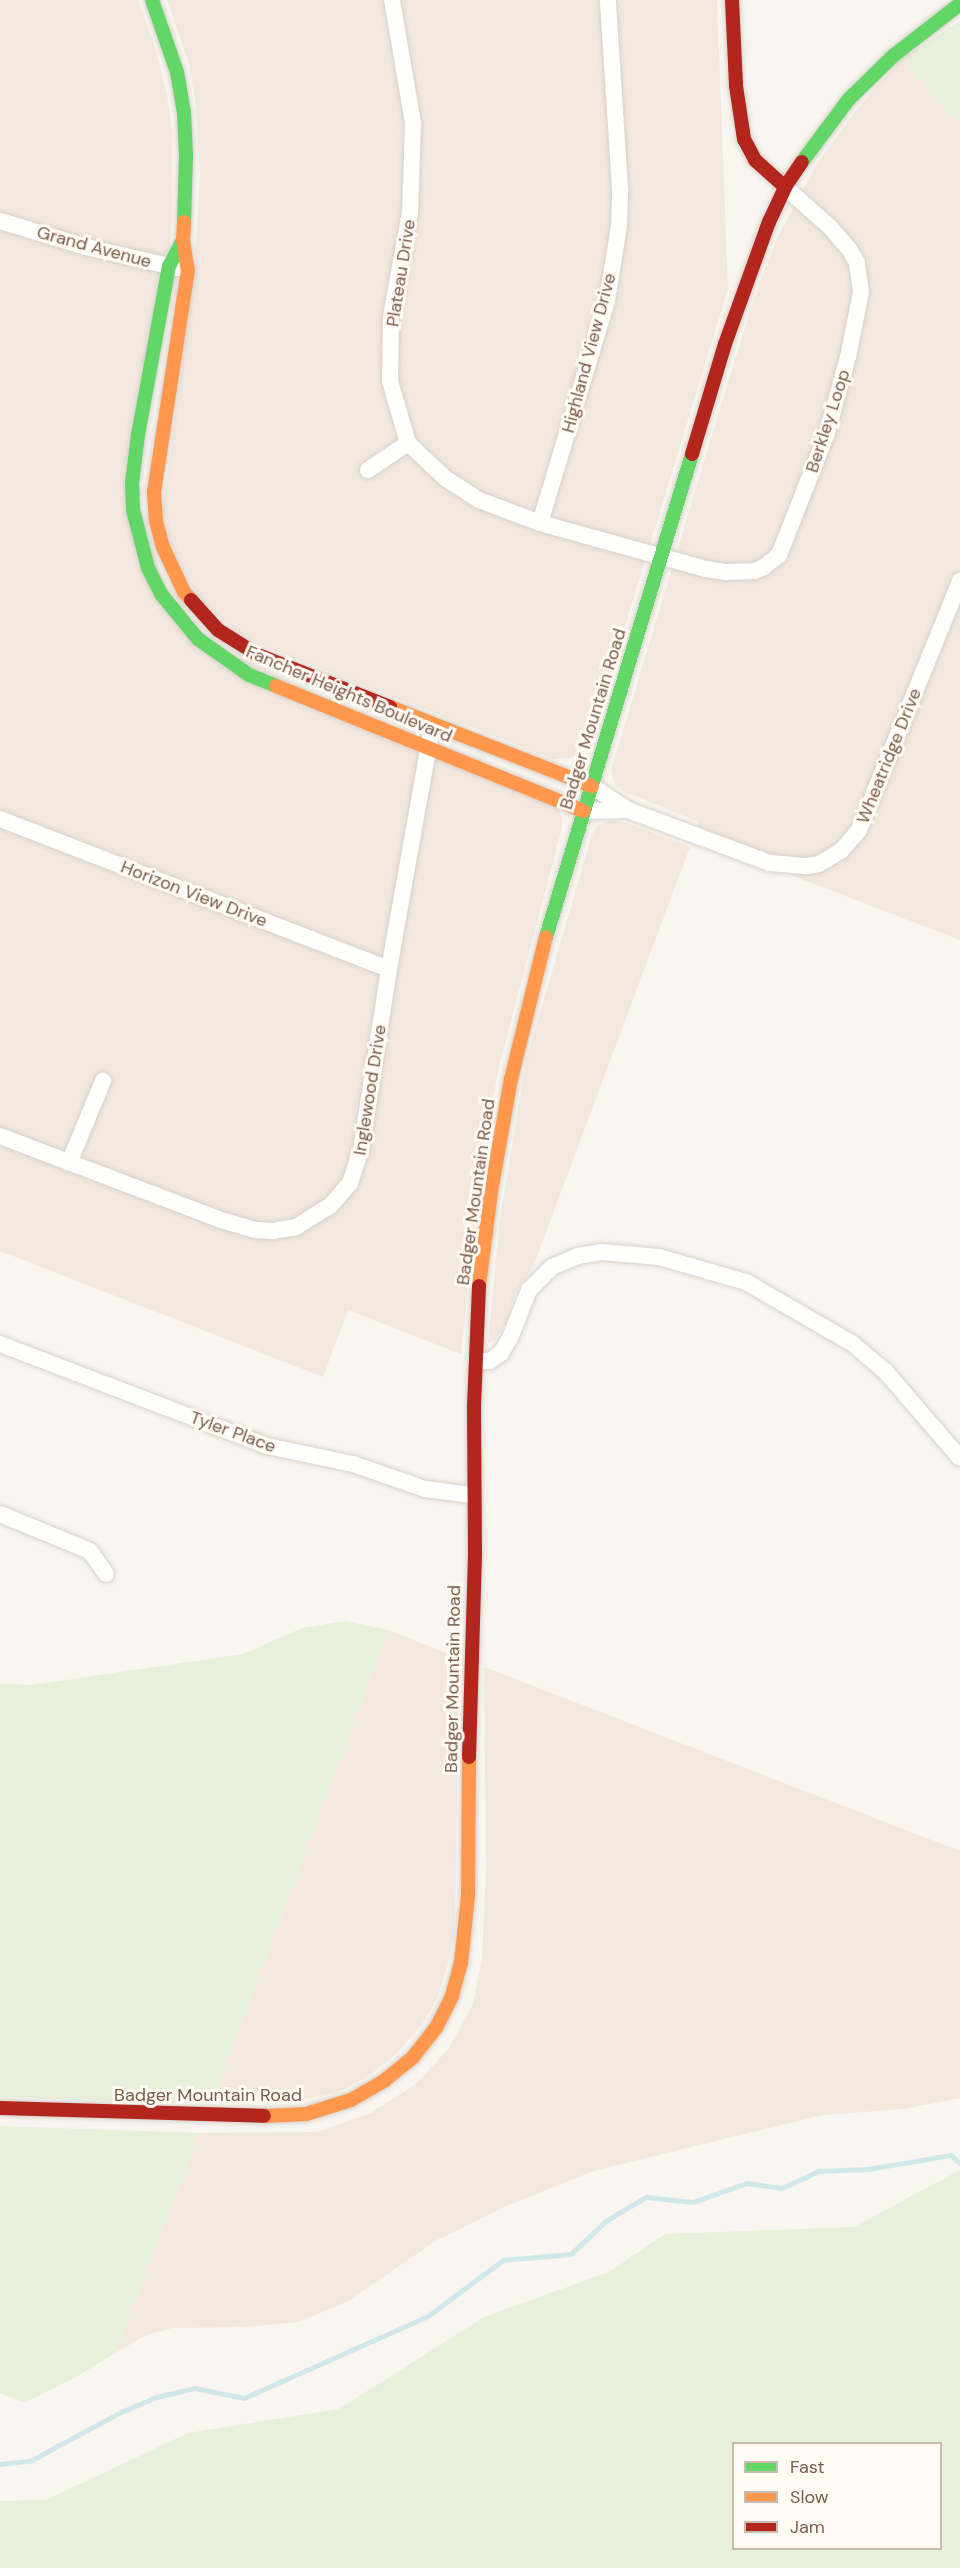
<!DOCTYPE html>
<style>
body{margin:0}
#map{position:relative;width:960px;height:2568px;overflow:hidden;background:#f9f5f0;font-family:"DM Sans",sans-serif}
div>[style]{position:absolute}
.residential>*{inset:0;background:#f2e8de}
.green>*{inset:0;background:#e7f0db}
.stream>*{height:4.5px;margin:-2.25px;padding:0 2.25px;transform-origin:2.25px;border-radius:2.25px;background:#d0e8ea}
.roads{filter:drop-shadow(0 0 2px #d7d1cb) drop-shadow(0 0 2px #d7d1cb)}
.street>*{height:16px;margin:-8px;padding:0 8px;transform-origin:8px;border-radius:8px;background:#fefefd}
.fast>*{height:14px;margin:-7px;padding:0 7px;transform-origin:7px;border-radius:7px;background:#63d668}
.slow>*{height:14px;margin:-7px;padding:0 7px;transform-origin:7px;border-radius:7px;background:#ff974d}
.jam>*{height:14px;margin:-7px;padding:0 7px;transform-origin:7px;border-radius:7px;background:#b3261e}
span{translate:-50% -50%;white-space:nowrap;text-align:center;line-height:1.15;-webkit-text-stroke:6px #fffaf3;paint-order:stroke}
.street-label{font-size:18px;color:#7a5c4d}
.legend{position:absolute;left:732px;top:2442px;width:210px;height:108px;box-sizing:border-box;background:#fffaf3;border:2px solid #cabbb1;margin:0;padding:8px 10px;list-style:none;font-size:18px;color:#7a5c4d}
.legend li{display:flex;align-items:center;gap:12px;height:30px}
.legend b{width:30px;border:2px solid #cabbb1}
</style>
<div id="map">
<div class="residential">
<div style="clip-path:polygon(0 0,138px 0,155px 47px,167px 95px,172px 133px,172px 218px,170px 242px,127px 463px,177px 628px,558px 808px,562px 818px,562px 828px,499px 1066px,480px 1169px,461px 1354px,348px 1310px,323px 1377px,0 1251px)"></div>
<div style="clip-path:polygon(167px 0,717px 0,728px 289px,610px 675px,589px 737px,578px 754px,570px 758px,553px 759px,271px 649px,244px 636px,212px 611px,196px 593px,171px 545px,163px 509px,194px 274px,200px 177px,195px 99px,189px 64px)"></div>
<div style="clip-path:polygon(901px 59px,960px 125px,960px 940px,694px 838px,699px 822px,623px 791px,615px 785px,611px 771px,721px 405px,752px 305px,776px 240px,817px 164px,854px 113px)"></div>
<div style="clip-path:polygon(610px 820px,627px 823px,690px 847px,533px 1267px,517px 1290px,505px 1324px,495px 1340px,488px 1343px,500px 1220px,526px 1061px,592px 835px,596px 827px)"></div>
<div style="clip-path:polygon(388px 1630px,459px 1658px,455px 1927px,448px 1963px,437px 1999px,421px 2026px,394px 2056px,367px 2077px,337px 2093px,287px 2102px,211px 2104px)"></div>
<div style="clip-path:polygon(484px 1667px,960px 1851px,960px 2098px,904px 2109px,823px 2115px,593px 2171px,511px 2204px,437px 2240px,348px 2301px,299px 2322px,245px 2327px,172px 2328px,146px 2335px,115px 2353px,199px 2133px,317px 2132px,371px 2113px,416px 2084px,449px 2048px,473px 2004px,482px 1959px,486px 1866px)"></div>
</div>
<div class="green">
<div style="clip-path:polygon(960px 21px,960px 125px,901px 59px)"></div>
<div style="clip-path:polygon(345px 1621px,388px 1630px,211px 2104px,0 2097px,0 1684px,32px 1685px,243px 1654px,302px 1628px)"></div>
<div style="clip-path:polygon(0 2126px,199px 2133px,115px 2353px,78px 2376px,24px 2403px,0 2393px)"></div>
<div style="clip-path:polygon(evenodd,960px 2170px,960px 2568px,0 2568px,0 2501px,46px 2500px,188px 2433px,339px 2409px,484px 2317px,609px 2272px,665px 2234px,854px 2227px,960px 2170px,734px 2444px,940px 2444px,940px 2548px,734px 2548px,734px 2444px)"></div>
</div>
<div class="stream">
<div style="left:0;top:2464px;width:30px;rotate:-6deg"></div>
<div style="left:30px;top:2461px;width:103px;rotate:-28.3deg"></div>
<div style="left:121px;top:2412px;width:38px;rotate:-23deg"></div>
<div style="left:156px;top:2397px;width:40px;rotate:-13deg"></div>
<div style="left:195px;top:2388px;width:50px;rotate:11.5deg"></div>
<div style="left:244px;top:2398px;width:201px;rotate:-24deg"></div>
<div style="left:428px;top:2316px;width:94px;rotate:-36.7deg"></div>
<div style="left:503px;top:2260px;width:68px;rotate:-5deg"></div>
<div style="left:571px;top:2254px;width:48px;rotate:-43.3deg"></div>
<div style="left:606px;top:2221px;width:47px;rotate:-31deg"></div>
<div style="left:646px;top:2197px;width:47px;rotate:6.1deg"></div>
<div style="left:693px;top:2202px;width:57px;rotate:-19.4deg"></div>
<div style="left:747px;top:2183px;width:35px;rotate:8deg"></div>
<div style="left:782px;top:2188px;width:40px;rotate:-25deg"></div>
<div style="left:818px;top:2171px;width:50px;rotate:-2.3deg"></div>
<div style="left:868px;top:2169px;width:84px;rotate:-9.6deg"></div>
<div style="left:951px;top:2155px;width:12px;rotate:42deg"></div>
</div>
<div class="roads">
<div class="street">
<div style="left:392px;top:0;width:125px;rotate:80.3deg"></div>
<div style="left:413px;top:123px;width:89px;rotate:91.9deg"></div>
<div style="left:410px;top:212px;width:107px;rotate:100.3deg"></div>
<div style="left:391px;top:317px;width:64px;rotate:90.9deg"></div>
<div style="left:390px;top:381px;width:65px;rotate:73.8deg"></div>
<div style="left:408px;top:443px;width:51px;rotate:43.4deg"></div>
<div style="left:445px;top:478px;width:40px;rotate:32.9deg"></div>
<div style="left:479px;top:500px;width:65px;rotate:20.7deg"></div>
<div style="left:540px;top:523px;width:172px;rotate:15.5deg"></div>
<div style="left:706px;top:569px;width:20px;rotate:9deg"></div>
<div style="left:726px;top:572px;width:29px;rotate:-2deg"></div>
<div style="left:755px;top:571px;width:10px;rotate:-24deg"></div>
<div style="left:764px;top:567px;width:19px;rotate:-39deg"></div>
<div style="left:779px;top:555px;width:131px;rotate:-68.5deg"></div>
<div style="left:827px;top:433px;width:79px;rotate:-74.6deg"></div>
<div style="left:848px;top:357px;width:66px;rotate:-78.7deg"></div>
<div style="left:861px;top:292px;width:30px;rotate:-98deg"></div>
<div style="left:857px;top:262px;width:15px;rotate:-122deg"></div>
<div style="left:849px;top:249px;width:28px;rotate:-131deg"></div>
<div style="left:831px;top:228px;width:62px;rotate:-138.3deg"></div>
<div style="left:0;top:221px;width:90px;rotate:16.8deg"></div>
<div style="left:86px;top:247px;width:94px;rotate:12.9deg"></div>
<div style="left:368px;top:470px;width:48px;rotate:-34deg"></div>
<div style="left:540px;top:523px;width:232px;rotate:-73.2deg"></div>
<div style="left:607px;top:301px;width:76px;rotate:-80.9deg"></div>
<div style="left:619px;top:226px;width:38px;rotate:-88deg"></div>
<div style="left:620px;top:188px;width:188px;rotate:-93.7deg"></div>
<div style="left:592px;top:786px;width:43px;rotate:33.7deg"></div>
<div style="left:628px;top:810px;width:152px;rotate:20.5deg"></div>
<div style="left:770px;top:863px;width:37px;rotate:5deg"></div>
<div style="left:807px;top:866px;width:12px;rotate:-9deg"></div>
<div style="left:819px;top:864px;width:26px;rotate:-31deg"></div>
<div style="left:841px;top:851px;width:28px;rotate:-49deg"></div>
<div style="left:859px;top:830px;width:269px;rotate:-67.9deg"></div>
<div style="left:584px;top:811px;width:44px;rotate:-1.3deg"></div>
<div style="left:0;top:819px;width:417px;rotate:21.1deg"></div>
<div style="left:0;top:1136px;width:236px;rotate:20.8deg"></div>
<div style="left:221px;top:1220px;width:37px;rotate:16deg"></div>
<div style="left:257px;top:1230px;width:15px;rotate:4deg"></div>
<div style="left:272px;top:1231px;width:24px;rotate:-9deg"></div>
<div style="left:296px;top:1227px;width:41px;rotate:-32.2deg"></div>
<div style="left:331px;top:1205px;width:29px;rotate:-49deg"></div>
<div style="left:350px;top:1183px;width:35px;rotate:-72deg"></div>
<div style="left:361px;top:1150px;width:183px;rotate:-81.2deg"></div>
<div style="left:389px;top:969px;width:235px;rotate:-79.9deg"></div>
<div style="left:69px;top:1163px;width:89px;rotate:-67.5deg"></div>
<div style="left:0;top:1344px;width:286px;rotate:20.9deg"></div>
<div style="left:267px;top:1446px;width:88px;rotate:11.8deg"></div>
<div style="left:353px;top:1464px;width:76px;rotate:19.1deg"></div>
<div style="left:425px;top:1489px;width:47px;rotate:7.3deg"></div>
<div style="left:476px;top:1361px;width:14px"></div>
<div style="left:490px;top:1361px;width:14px;rotate:-36deg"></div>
<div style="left:501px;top:1353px;width:17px;rotate:-59deg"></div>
<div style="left:510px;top:1338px;width:52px;rotate:-68.4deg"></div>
<div style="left:529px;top:1290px;width:33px;rotate:-45deg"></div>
<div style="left:552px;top:1267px;width:28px;rotate:-23deg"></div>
<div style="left:578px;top:1256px;width:23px;rotate:-10deg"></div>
<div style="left:601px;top:1252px;width:58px;rotate:4.9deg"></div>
<div style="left:659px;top:1257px;width:91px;rotate:16deg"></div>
<div style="left:746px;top:1282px;width:124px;rotate:30.1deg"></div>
<div style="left:853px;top:1344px;width:43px;rotate:40.3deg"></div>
<div style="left:886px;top:1372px;width:113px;rotate:49.3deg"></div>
<div style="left:0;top:1514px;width:97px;rotate:22.3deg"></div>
<div style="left:90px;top:1551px;width:28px;rotate:55deg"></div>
</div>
<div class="fast">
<div style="left:152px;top:0;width:76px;rotate:70.9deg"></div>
<div style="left:177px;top:72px;width:42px;rotate:80.3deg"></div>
<div style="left:184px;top:113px;width:43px;rotate:87.3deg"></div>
<div style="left:186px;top:156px;width:66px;rotate:91.7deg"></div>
<div style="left:802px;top:162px;width:79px;rotate:-53.3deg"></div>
<div style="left:849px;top:99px;width:62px;rotate:-44.3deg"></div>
<div style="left:893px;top:56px;width:85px;rotate:-37.8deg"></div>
<div style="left:183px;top:240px;width:30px;rotate:118deg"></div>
<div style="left:169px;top:266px;width:172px;rotate:100.4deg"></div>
<div style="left:138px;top:435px;width:48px;rotate:97.1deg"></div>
<div style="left:132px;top:483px;width:27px;rotate:88deg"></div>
<div style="left:133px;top:510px;width:60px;rotate:75.5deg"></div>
<div style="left:148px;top:568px;width:29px;rotate:63deg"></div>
<div style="left:161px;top:594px;width:58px;rotate:50.6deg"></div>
<div style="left:198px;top:639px;width:62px;rotate:35.2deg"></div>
<div style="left:249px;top:675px;width:29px;rotate:22deg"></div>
<div style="left:546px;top:937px;width:505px;rotate:-73.18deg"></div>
</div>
<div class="slow">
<div style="left:184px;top:222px;width:18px;rotate:93deg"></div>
<div style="left:183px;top:240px;width:30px;rotate:81deg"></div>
<div style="left:188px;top:270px;width:225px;rotate:98.7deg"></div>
<div style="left:154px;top:492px;width:29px;rotate:86deg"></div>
<div style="left:156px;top:521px;width:27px;rotate:75deg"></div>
<div style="left:163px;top:547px;width:50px;rotate:65deg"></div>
<div style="left:184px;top:592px;width:11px;rotate:49deg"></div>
<div style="left:276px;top:686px;width:332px;rotate:22.1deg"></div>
<div style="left:390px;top:707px;width:217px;rotate:21.4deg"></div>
<div style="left:479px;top:1286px;width:95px;rotate:-82.7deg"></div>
<div style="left:491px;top:1192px;width:115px;rotate:-80deg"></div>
<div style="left:511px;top:1079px;width:146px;rotate:-76.2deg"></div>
<div style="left:264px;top:2116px;width:42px;rotate:-2.7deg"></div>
<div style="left:306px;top:2114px;width:47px;rotate:-17.3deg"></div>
<div style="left:351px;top:2100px;width:39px;rotate:-30deg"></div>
<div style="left:385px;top:2080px;width:36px;rotate:-39deg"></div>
<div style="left:413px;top:2057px;width:37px;rotate:-52deg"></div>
<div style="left:436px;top:2028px;width:36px;rotate:-63deg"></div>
<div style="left:452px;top:1996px;width:34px;rotate:-75deg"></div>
<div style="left:461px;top:1963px;width:67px;rotate:-84deg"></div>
<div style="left:468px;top:1896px;width:139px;rotate:-89.6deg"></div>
</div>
<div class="jam">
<div style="left:732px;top:0;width:86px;rotate:87.3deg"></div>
<div style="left:736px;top:86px;width:54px;rotate:81.4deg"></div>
<div style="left:744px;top:139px;width:24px;rotate:62deg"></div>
<div style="left:755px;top:160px;width:40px;rotate:42deg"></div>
<div style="left:692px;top:454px;width:115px;rotate:-73.3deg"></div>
<div style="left:725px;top:344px;width:130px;rotate:-70.2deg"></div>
<div style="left:769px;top:222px;width:38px;rotate:-65deg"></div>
<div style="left:785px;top:187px;width:30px;rotate:-56deg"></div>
<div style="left:191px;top:600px;width:40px;rotate:48deg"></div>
<div style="left:218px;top:630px;width:47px;rotate:32deg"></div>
<div style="left:258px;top:655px;width:142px;rotate:21.5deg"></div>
<div style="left:469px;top:1757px;width:204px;rotate:-88.3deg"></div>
<div style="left:475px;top:1553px;width:147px;rotate:-90.4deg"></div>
<div style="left:474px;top:1406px;width:120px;rotate:-87.6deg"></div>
<div style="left:0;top:2108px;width:264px;rotate:1.7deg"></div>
</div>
</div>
<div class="street-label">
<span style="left:94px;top:247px;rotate:15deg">Grand Avenue</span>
<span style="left:401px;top:273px;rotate:-81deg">Plateau Drive</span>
<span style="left:589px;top:353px;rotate:-75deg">Highland View Drive</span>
<span style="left:828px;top:421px;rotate:-72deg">Berkley Loop</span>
<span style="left:349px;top:694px;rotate:23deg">Fancher Heights Boulevard</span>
<span style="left:593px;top:719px;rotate:-73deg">Badger Mountain Road</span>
<span style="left:889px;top:756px;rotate:-68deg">Wheatridge Drive</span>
<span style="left:194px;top:894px;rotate:21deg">Horizon View Drive</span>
<span style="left:370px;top:1090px;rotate:-81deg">Inglewood Drive</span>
<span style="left:476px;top:1192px;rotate:-82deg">Badger Mountain Road</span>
<span style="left:233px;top:1432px;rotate:20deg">Tyler Place</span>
<span style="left:453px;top:1679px;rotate:-89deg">Badger Mountain Road</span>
<span style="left:208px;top:2095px">Badger Mountain Road</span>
</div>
<ul class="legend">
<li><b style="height:8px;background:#63d668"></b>Fast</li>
<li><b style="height:8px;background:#ff974d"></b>Slow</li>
<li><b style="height:8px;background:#b3261e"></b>Jam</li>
</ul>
</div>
